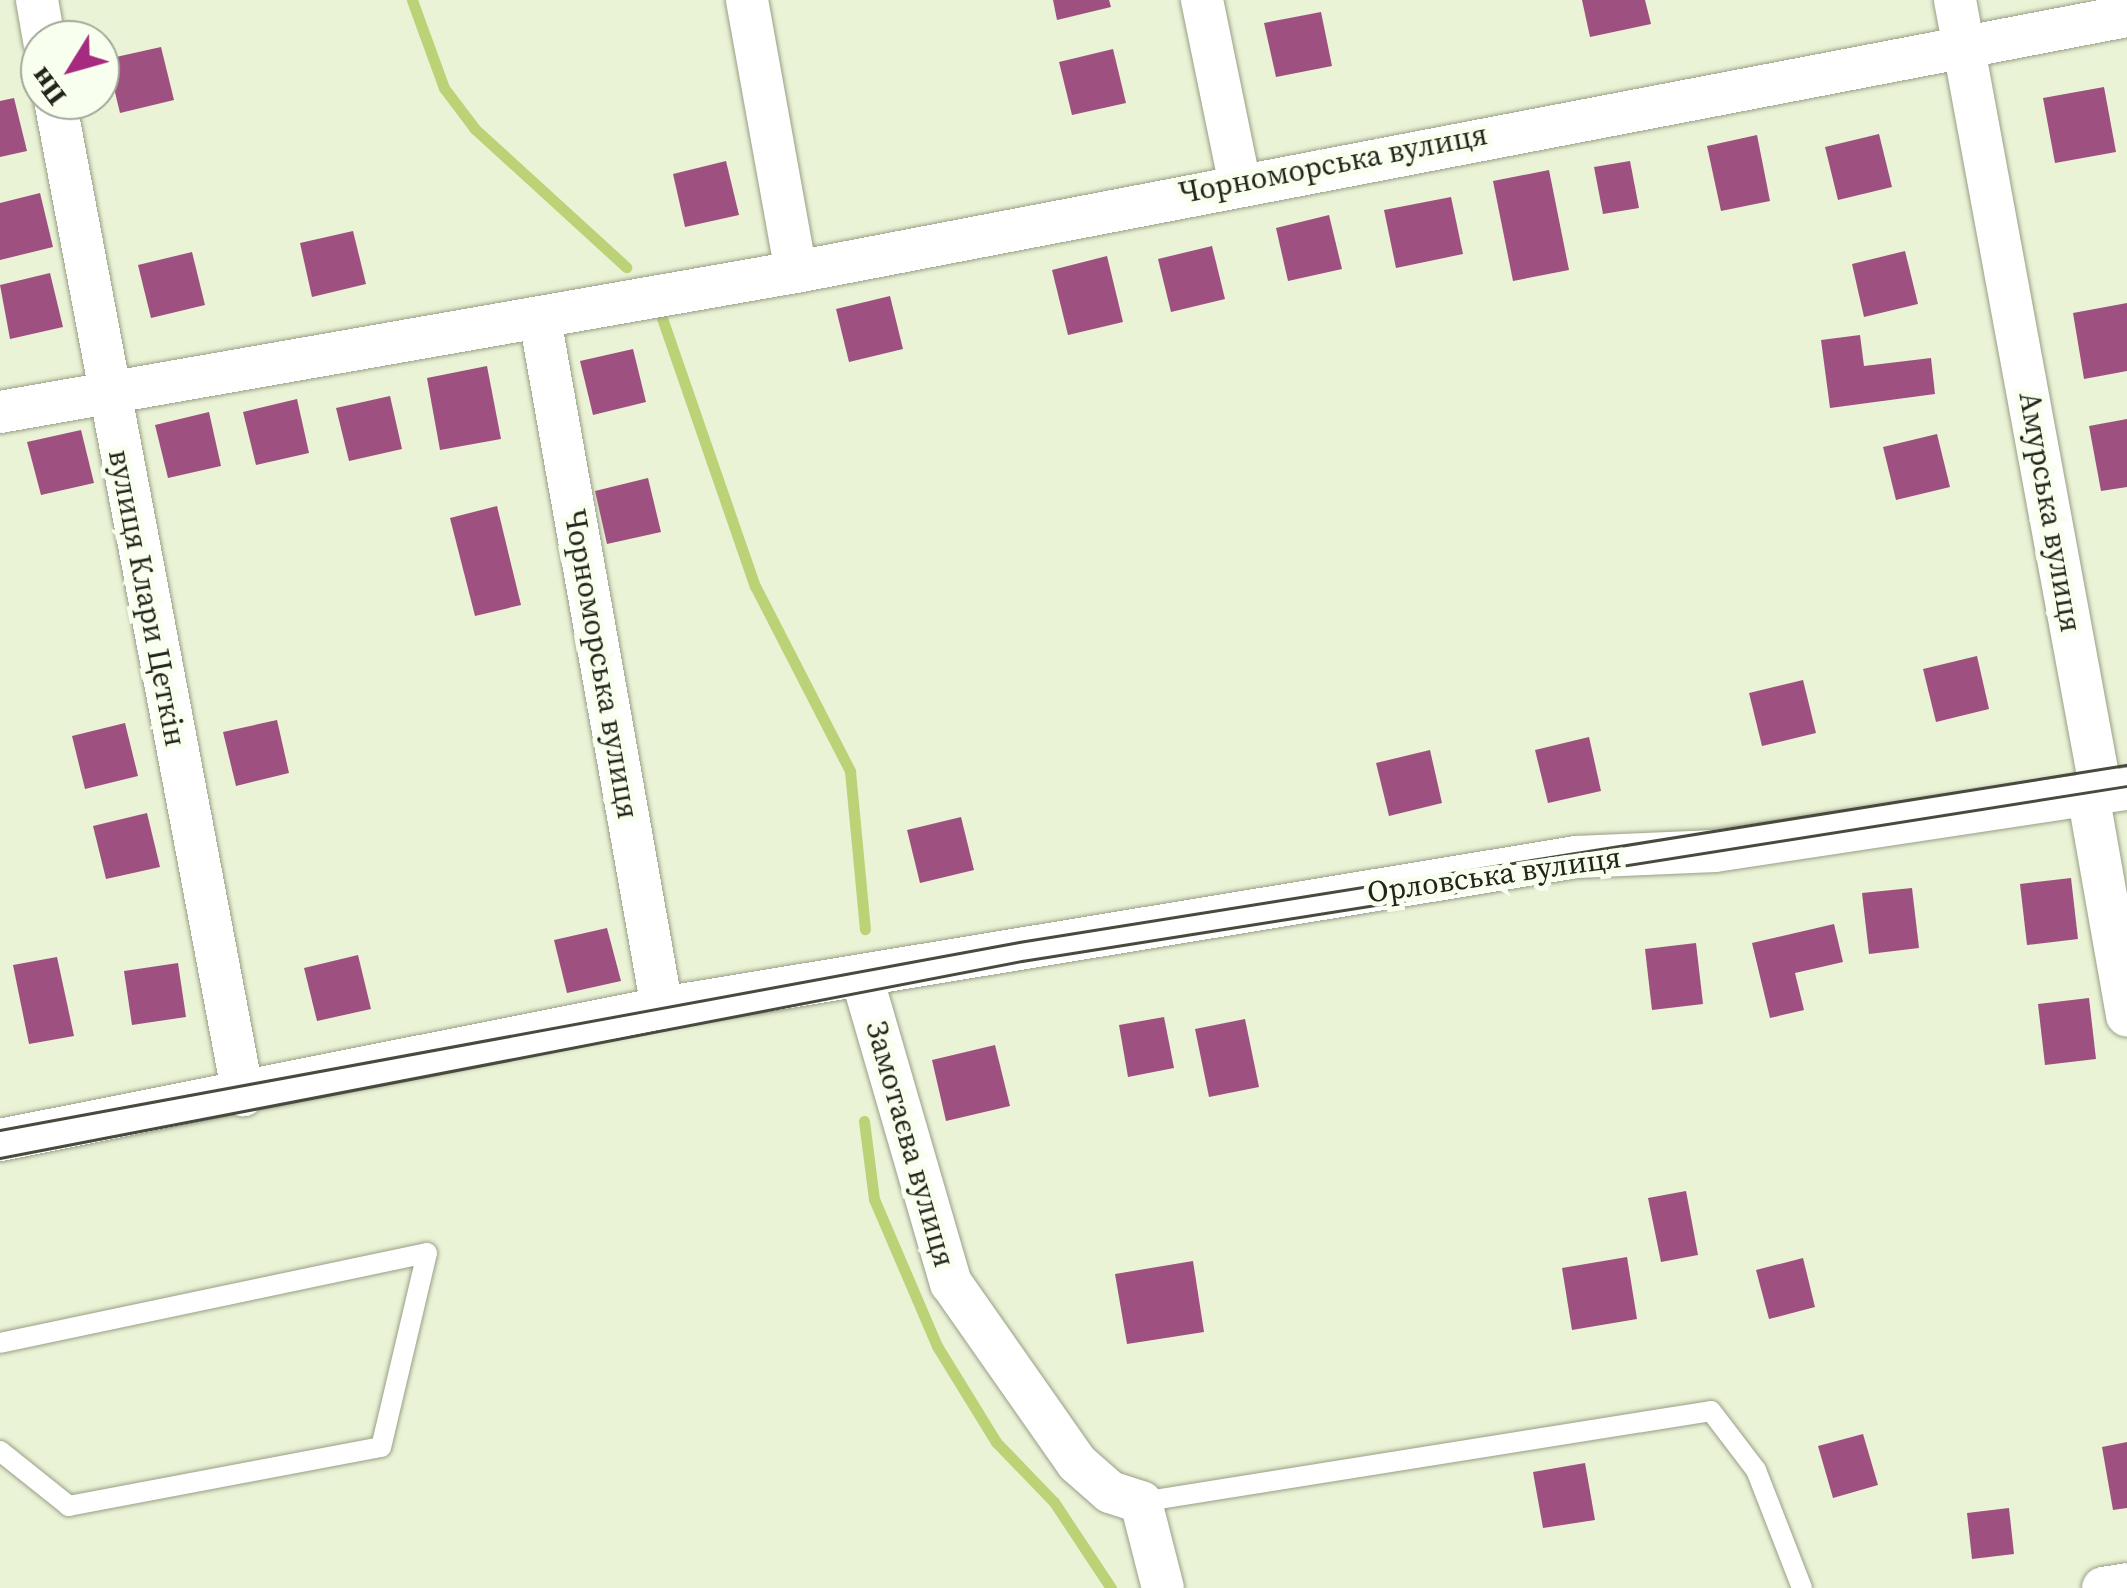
<!DOCTYPE html>
<meta charset="utf-8">
<style>
body{margin:0}
#map{position:relative;width:2127px;height:1588px;overflow:hidden;background:#ebf3d7;font-family:"Source Serif 4",serif}
div>[style]{position:absolute}
.stream>*{height:11px;margin:-5.5px;padding:0 5.5px;transform-origin:5.5px;border-radius:5.5px;background:#bbd276}
.building>*{inset:0;background:#9e5081}
.roads{filter:drop-shadow(0 0 2px #979f85) drop-shadow(0 0 2px #979f85)}
.service>*{height:20px;margin:-10px;padding:0 10px;transform-origin:10px;border-radius:10px;background:#fff}
.minor>*{height:42px;margin:-21px;padding:0 21px;transform-origin:21px;border-radius:21px;background:#fff}
.tram>*{height:2.5px;margin:-1.25px;padding:0 1.25px;transform-origin:1.25px;border-radius:1.25px;background:#474a3d}
span{translate:-50% -50%;white-space:nowrap;text-align:center;line-height:1.15;-webkit-text-stroke:10px #f9ffee;paint-order:stroke}
.street-label{font-size:30px;color:#21241a}
.north{position:absolute;left:20px;top:20px;width:100px;height:100px;box-sizing:border-box;background:#f9ffee;border:2px solid #a3a799;border-radius:50%;rotate:233deg;font-size:28px;font-weight:700;line-height:40px;text-align:center;color:#21241a}
.north::after{content:'';display:block;margin:auto;width:35px;height:45px;background:#a62b7f;clip-path:polygon(50% 0,100% 100%,50% 72%,0 100%)}
</style>
<div id="map">
<div class="stream">
<div style="left:412px;top:0;width:94px;rotate:70deg"></div>
<div style="left:444px;top:88px;width:51px;rotate:52.9deg"></div>
<div style="left:475px;top:129px;width:205px;rotate:42.4deg"></div>
<div style="left:662px;top:318px;width:284px;rotate:70.9deg"></div>
<div style="left:755px;top:586px;width:208px;rotate:62.8deg"></div>
<div style="left:850px;top:771px;width:159px;rotate:84.6deg"></div>
<div style="left:864px;top:1121px;width:79px;rotate:82.7deg"></div>
<div style="left:874px;top:1199px;width:160px;rotate:66.8deg"></div>
<div style="left:937px;top:1346px;width:113px;rotate:58.4deg"></div>
<div style="left:996px;top:1442px;width:83px;rotate:46deg"></div>
<div style="left:1054px;top:1502px;width:103px;rotate:56.5deg"></div>
</div>
<div class="building">
<div style="clip-path:polygon(1053px 0,1109px 0,1111px 7px,1057px 20px)"></div>
<div style="clip-path:polygon(1582px 0,1645px 0,1651px 24px,1590px 37px)"></div>
<div style="clip-path:polygon(1321px 12px,1332px 66px,1276px 77px,1264px 23px)"></div>
<div style="clip-path:polygon(161px 47px,174px 100px,120px 113px,107px 59px)"></div>
<div style="clip-path:polygon(1113px 49px,1126px 103px,1072px 115px,1059px 62px)"></div>
<div style="clip-path:polygon(2104px 87px,2116px 152px,2055px 163px,2043px 98px)"></div>
<div style="clip-path:polygon(14px 98px,27px 151px,0 157px,0 101px)"></div>
<div style="clip-path:polygon(1879px 134px,1892px 187px,1838px 200px,1825px 147px)"></div>
<div style="clip-path:polygon(1757px 135px,1770px 201px,1721px 211px,1707px 146px)"></div>
<div style="clip-path:polygon(726px 161px,739px 215px,685px 227px,673px 174px)"></div>
<div style="clip-path:polygon(1630px 161px,1639px 208px,1603px 214px,1594px 167px)"></div>
<div style="clip-path:polygon(1549px 170px,1569px 270px,1513px 281px,1493px 181px)"></div>
<div style="clip-path:polygon(40px 193px,53px 247px,0 260px,0 203px)"></div>
<div style="clip-path:polygon(1451px 197px,1463px 254px,1396px 268px,1384px 210px)"></div>
<div style="clip-path:polygon(1329px 215px,1342px 269px,1288px 281px,1276px 228px)"></div>
<div style="clip-path:polygon(353px 231px,366px 284px,312px 297px,300px 243px)"></div>
<div style="clip-path:polygon(1212px 246px,1225px 299px,1171px 312px,1158px 259px)"></div>
<div style="clip-path:polygon(1905px 251px,1918px 304px,1864px 317px,1852px 264px)"></div>
<div style="clip-path:polygon(192px 252px,205px 305px,151px 318px,138px 265px)"></div>
<div style="clip-path:polygon(1107px 256px,1123px 322px,1068px 335px,1052px 270px)"></div>
<div style="clip-path:polygon(50px 273px,63px 327px,10px 339px,0 285px)"></div>
<div style="clip-path:polygon(890px 296px,903px 349px,849px 362px,836px 309px)"></div>
<div style="clip-path:polygon(2127px 303px,2127px 371px,2084px 379px,2073px 313px)"></div>
<div style="clip-path:polygon(1860px 335px,1864px 366px,1931px 358px,1935px 394px,1830px 408px,1821px 340px)"></div>
<div style="clip-path:polygon(633px 349px,646px 402px,593px 415px,580px 361px)"></div>
<div style="clip-path:polygon(487px 366px,501px 439px,440px 450px,427px 378px)"></div>
<div style="clip-path:polygon(390px 396px,402px 449px,349px 461px,336px 408px)"></div>
<div style="clip-path:polygon(297px 399px,309px 453px,256px 465px,243px 412px)"></div>
<div style="clip-path:polygon(209px 412px,221px 466px,168px 478px,155px 425px)"></div>
<div style="clip-path:polygon(2127px 419px,2127px 487px,2101px 491px,2089px 426px)"></div>
<div style="clip-path:polygon(81px 430px,94px 483px,41px 495px,27px 442px)"></div>
<div style="clip-path:polygon(1937px 434px,1950px 487px,1896px 500px,1883px 447px)"></div>
<div style="clip-path:polygon(648px 478px,661px 532px,607px 544px,595px 491px)"></div>
<div style="clip-path:polygon(497px 506px,521px 605px,475px 616px,450px 518px)"></div>
<div style="clip-path:polygon(1977px 656px,1989px 709px,1936px 722px,1923px 669px)"></div>
<div style="clip-path:polygon(1803px 680px,1816px 733px,1762px 746px,1749px 693px)"></div>
<div style="clip-path:polygon(277px 720px,289px 773px,236px 786px,223px 732px)"></div>
<div style="clip-path:polygon(125px 723px,138px 776px,85px 789px,72px 736px)"></div>
<div style="clip-path:polygon(1589px 737px,1601px 791px,1548px 803px,1535px 750px)"></div>
<div style="clip-path:polygon(1430px 750px,1442px 803px,1389px 816px,1376px 763px)"></div>
<div style="clip-path:polygon(147px 813px,160px 867px,106px 879px,93px 826px)"></div>
<div style="clip-path:polygon(961px 817px,974px 870px,920px 883px,907px 830px)"></div>
<div style="clip-path:polygon(2071px 878px,2078px 939px,2027px 945px,2020px 884px)"></div>
<div style="clip-path:polygon(1912px 888px,1919px 948px,1869px 954px,1862px 893px)"></div>
<div style="clip-path:polygon(1834px 924px,1843px 962px,1795px 973px,1804px 1010px,1770px 1018px,1752px 943px)"></div>
<div style="clip-path:polygon(607px 928px,621px 981px,567px 993px,554px 940px)"></div>
<div style="clip-path:polygon(1696px 943px,1703px 1004px,1652px 1010px,1645px 949px)"></div>
<div style="clip-path:polygon(358px 955px,371px 1009px,317px 1021px,304px 968px)"></div>
<div style="clip-path:polygon(57px 957px,74px 1036px,29px 1044px,13px 965px)"></div>
<div style="clip-path:polygon(178px 963px,186px 1017px,132px 1025px,124px 971px)"></div>
<div style="clip-path:polygon(2089px 998px,2096px 1059px,2045px 1065px,2038px 1004px)"></div>
<div style="clip-path:polygon(1164px 1017px,1174px 1068px,1128px 1077px,1119px 1025px)"></div>
<div style="clip-path:polygon(1245px 1019px,1259px 1087px,1209px 1097px,1195px 1029px)"></div>
<div style="clip-path:polygon(995px 1045px,1010px 1106px,946px 1121px,932px 1060px)"></div>
<div style="clip-path:polygon(1686px 1191px,1698px 1255px,1661px 1262px,1648px 1198px)"></div>
<div style="clip-path:polygon(1627px 1257px,1637px 1319px,1572px 1330px,1562px 1268px)"></div>
<div style="clip-path:polygon(1803px 1258px,1815px 1307px,1769px 1319px,1756px 1270px)"></div>
<div style="clip-path:polygon(1193px 1261px,1204px 1332px,1127px 1344px,1115px 1274px)"></div>
<div style="clip-path:polygon(1863px 1434px,1878px 1485px,1833px 1498px,1818px 1446px)"></div>
<div style="clip-path:polygon(2127px 1442px,2127px 1508px,2113px 1510px,2102px 1447px)"></div>
<div style="clip-path:polygon(1585px 1463px,1595px 1520px,1543px 1528px,1533px 1472px)"></div>
<div style="clip-path:polygon(2009px 1508px,2014px 1554px,1972px 1559px,1967px 1513px)"></div>
</div>
<div class="roads">
<div class="service">
<div style="left:0;top:1343px;width:436px;rotate:-11.9deg"></div>
<div style="left:427px;top:1253px;width:199px;rotate:103.3deg"></div>
<div style="left:381px;top:1447px;width:318px;rotate:169.3deg"></div>
<div style="left:69px;top:1506px;width:88px;rotate:-141.4deg"></div>
<div style="left:1141px;top:1502px;width:577px;rotate:-9.07deg"></div>
<div style="left:1711px;top:1411px;width:74px;rotate:52.7deg"></div>
<div style="left:1756px;top:1470px;width:127px;rotate:68.7deg"></div>
</div>
<div class="minor">
<div style="left:37px;top:0;width:41px;rotate:80.1deg"></div>
<div style="left:747px;top:0;width:276px;rotate:79.8deg"></div>
<div style="left:1202px;top:0;width:184px;rotate:78.4deg"></div>
<div style="left:1955px;top:0;width:783px;rotate:79.55deg"></div>
<div style="left:2097px;top:770px;width:20px;rotate:81deg"></div>
<div style="left:2100px;top:790px;width:13px;rotate:162deg"></div>
<div style="left:2088px;top:794px;width:225px;rotate:80deg"></div>
<div style="left:55px;top:100px;width:1013px;rotate:79.3deg"></div>
<div style="left:540px;top:319px;width:700px;rotate:79.96deg"></div>
<div style="left:0;top:412px;width:808px;rotate:-9.98deg"></div>
<div style="left:796px;top:272px;width:1355px;rotate:-10.89deg"></div>
<div style="left:863px;top:981px;width:315px;rotate:73.8deg"></div>
<div style="left:951px;top:1283px;width:220px;rotate:55deg"></div>
<div style="left:1077px;top:1463px;width:44px;rotate:41.3deg"></div>
<div style="left:1110px;top:1492px;width:33px;rotate:18deg"></div>
<div style="left:1141px;top:1502px;width:89px;rotate:75.7deg"></div>
<div style="left:0;top:1140px;width:675px;rotate:-11.28deg"></div>
<div style="left:662px;top:1008px;width:926px;rotate:-9.38deg"></div>
<div style="left:1576px;top:857px;width:139px;rotate:-2.5deg"></div>
<div style="left:1715px;top:851px;width:417px;rotate:-8.6deg"></div>
<div style="left:2103px;top:1588px;width:24px;rotate:-9deg"></div>
</div>
</div>
<div class="tram">
<div style="left:0;top:1130px;width:1036px;rotate:-10.45deg"></div>
<div style="left:1019px;top:942px;width:1122px;rotate:-9.08deg"></div>
<div style="left:0;top:1158px;width:1041px;rotate:-10.91deg"></div>
<div style="left:1022px;top:961px;width:1119px;rotate:-9deg"></div>
</div>
<div class="street-label">
<span style="left:1333px;top:164px;rotate:-11deg">Чорноморська вулиця</span>
<span style="left:2050px;top:512px;rotate:80deg">Амурська вулиця</span>
<span style="left:147px;top:598px;rotate:79deg">вулиця Клари Цеткін</span>
<span style="left:601px;top:664px;rotate:80deg">Чорноморська вулиця</span>
<span style="left:1494px;top:875px;rotate:-8deg">Орловська вулиця</span>
<span style="left:910px;top:1144px;rotate:74deg">Замотаєва вулиця</span>
</div>
<div class="north">Пн</div>
</div>
